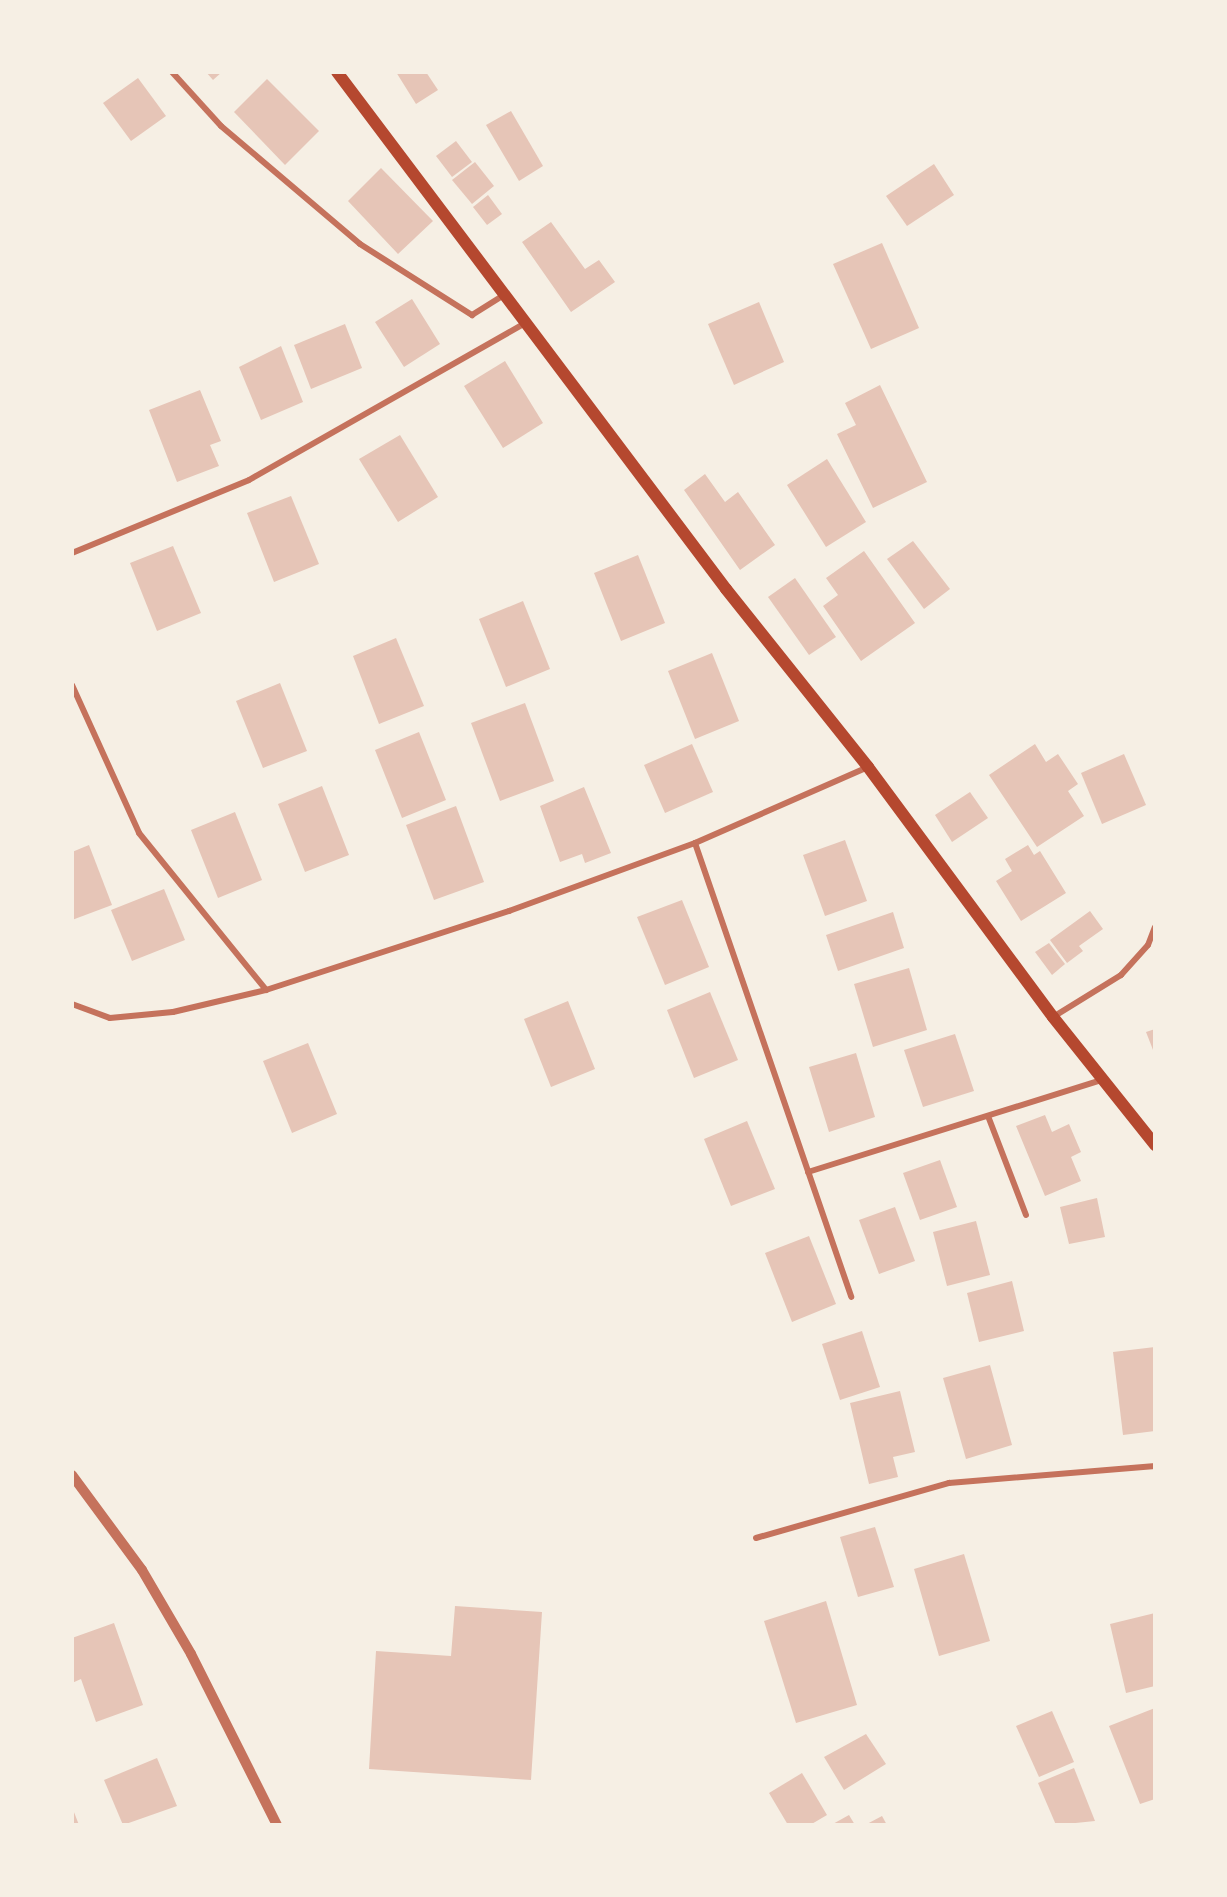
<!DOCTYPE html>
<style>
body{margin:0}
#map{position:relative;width:1227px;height:1897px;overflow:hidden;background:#f6efe4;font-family:Ubuntu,sans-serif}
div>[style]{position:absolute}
.building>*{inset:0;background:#e6c5b7}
.minor>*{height:6px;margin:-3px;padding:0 3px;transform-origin:3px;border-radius:3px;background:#c5725c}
.tertiary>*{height:10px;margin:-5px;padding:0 5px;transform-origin:5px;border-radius:5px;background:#c5725c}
.secondary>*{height:12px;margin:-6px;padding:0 6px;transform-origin:6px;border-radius:6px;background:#b5482f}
span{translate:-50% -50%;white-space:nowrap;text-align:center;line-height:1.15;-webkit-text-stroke:5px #f6efe4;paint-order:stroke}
.frame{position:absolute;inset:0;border:74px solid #f6efe4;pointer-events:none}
</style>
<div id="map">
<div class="building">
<div style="clip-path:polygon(206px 72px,222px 72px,213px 80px)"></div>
<div style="clip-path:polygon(396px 72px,426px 72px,438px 90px,416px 104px)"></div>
<div style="clip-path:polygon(138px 78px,166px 116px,131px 141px,103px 103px)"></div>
<div style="clip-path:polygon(267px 79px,319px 131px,285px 165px,234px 112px)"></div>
<div style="clip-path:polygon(511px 111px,543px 166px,519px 181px,486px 125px)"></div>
<div style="clip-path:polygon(456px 141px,472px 162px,452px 177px,436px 156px)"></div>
<div style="clip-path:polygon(475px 162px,494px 186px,472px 204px,452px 180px)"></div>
<div style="clip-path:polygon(934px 164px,954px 195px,907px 226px,886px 196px)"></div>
<div style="clip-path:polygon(381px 168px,433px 221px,398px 254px,348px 201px)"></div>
<div style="clip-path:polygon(488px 195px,502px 214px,487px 225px,473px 207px)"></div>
<div style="clip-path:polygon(551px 222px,585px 269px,599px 260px,615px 282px,571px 312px,522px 242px)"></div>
<div style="clip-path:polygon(882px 243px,919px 328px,871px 349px,833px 264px)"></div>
<div style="clip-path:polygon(412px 299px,440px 344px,404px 367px,375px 322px)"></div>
<div style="clip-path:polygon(759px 302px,784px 362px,734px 385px,708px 324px)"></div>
<div style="clip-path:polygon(345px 324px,362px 368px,311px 389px,294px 345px)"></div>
<div style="clip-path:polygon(281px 346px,303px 402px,261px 420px,239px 367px)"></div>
<div style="clip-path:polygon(505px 361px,543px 423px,503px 448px,464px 386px)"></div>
<div style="clip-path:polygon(880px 385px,927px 482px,873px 508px,837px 434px,856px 425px,845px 403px)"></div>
<div style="clip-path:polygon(200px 390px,221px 441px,210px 445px,219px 466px,177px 482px,149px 410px)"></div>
<div style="clip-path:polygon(400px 435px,438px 497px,398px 522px,359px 459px)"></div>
<div style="clip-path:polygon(827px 459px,866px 522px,826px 547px,787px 485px)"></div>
<div style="clip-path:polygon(705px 474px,725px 502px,738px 492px,775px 545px,740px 570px,684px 490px)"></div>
<div style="clip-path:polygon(291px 496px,319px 564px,274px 582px,247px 513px)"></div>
<div style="clip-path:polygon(913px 541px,950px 589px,924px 609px,887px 559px)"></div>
<div style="clip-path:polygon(173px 546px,201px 613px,157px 631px,130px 563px)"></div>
<div style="clip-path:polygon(864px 551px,915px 623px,861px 661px,823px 606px,838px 595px,826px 578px)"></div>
<div style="clip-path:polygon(638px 555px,665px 623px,621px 641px,594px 573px)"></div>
<div style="clip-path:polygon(795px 578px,836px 637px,809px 655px,768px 597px)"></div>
<div style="clip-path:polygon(523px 601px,550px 669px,506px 687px,479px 619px)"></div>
<div style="clip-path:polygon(396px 638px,424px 706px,379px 724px,353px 656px)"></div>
<div style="clip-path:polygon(712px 653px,739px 721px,695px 739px,668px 671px)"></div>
<div style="clip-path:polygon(280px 683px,307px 751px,263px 768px,236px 701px)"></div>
<div style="clip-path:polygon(525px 703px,554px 781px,500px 801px,471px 723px)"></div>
<div style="clip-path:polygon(419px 732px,446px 800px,402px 818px,375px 750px)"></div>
<div style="clip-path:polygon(692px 744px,713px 792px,665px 813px,644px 765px)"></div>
<div style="clip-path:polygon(1035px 744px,1046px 762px,1058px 754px,1078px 784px,1068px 791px,1084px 816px,1037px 847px,989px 775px)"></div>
<div style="clip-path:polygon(1124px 754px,1146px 805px,1102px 824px,1081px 773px)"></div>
<div style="clip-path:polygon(322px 786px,349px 855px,305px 872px,278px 804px)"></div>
<div style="clip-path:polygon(584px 787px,611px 853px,585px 863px,582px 854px,560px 862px,540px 806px)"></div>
<div style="clip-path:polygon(970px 792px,988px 818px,952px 842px,935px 815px)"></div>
<div style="clip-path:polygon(456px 806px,484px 882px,434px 900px,406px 825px)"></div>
<div style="clip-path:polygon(235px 812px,262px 880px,218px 898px,191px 830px)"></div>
<div style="clip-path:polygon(845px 840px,867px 901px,825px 916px,803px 855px)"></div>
<div style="clip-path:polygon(89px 845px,112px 905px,72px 920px,72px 852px)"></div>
<div style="clip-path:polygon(1028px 845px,1034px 855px,1040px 851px,1066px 893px,1021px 921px,996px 881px,1012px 871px,1005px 859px)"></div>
<div style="clip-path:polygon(164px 889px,185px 940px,132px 961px,111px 910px)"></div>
<div style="clip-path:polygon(682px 900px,709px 967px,665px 985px,637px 917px)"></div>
<div style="clip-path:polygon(1090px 911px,1103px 929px,1079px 946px,1083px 951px,1067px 963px,1050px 940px)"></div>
<div style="clip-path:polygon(893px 912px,904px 948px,838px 971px,826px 935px)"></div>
<div style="clip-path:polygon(1049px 943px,1065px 964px,1052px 975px,1035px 952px)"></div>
<div style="clip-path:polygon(909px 968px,927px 1030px,873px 1047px,854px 984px)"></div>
<div style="clip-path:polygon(710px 992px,738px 1060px,694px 1078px,667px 1010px)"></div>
<div style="clip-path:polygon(568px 1001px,595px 1069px,551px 1087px,524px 1019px)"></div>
<div style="clip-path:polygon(1155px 1029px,1155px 1055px,1146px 1032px)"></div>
<div style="clip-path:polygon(955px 1034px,974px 1091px,923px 1107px,904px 1050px)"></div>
<div style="clip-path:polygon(308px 1043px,337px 1114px,292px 1133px,263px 1061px)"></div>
<div style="clip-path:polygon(856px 1053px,875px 1117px,829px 1132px,809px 1067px)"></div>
<div style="clip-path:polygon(1045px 1115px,1052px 1132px,1069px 1124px,1081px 1152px,1071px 1157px,1081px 1181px,1045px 1196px,1016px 1126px)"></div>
<div style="clip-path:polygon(747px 1121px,775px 1189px,731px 1206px,704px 1139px)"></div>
<div style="clip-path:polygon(940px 1160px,957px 1207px,920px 1220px,903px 1173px)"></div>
<div style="clip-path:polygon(1097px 1198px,1105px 1237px,1069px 1244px,1060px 1207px)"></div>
<div style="clip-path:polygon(895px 1207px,915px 1261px,879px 1274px,859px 1220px)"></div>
<div style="clip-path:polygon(976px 1221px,990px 1275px,947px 1286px,933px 1232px)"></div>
<div style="clip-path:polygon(809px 1236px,836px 1304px,792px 1322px,765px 1253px)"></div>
<div style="clip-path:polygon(1012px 1281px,1024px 1331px,979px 1342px,967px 1293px)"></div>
<div style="clip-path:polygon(862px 1331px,880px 1387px,840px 1400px,822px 1344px)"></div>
<div style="clip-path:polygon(1155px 1347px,1155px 1431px,1123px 1435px,1113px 1352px)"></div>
<div style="clip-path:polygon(990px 1365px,1012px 1445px,966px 1459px,943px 1378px)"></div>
<div style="clip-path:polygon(900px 1391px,915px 1452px,893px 1457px,898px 1477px,869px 1484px,850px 1403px)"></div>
<div style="clip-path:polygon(875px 1527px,894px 1587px,858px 1597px,840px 1537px)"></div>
<div style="clip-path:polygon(964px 1554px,990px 1641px,939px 1656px,914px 1569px)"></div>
<div style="clip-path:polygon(826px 1601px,857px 1705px,796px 1723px,764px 1621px)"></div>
<div style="clip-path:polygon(455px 1606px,542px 1612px,531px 1780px,369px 1769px,376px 1651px,451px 1656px)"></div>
<div style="clip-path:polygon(1155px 1613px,1155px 1686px,1126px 1693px,1110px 1624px)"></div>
<div style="clip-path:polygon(114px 1623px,143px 1705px,96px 1722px,81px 1679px,72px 1683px,72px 1638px)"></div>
<div style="clip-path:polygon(1155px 1708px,1155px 1799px,1140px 1804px,1109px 1726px)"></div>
<div style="clip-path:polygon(1052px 1711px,1074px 1762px,1039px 1777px,1016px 1726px)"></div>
<div style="clip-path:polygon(866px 1734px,886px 1764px,844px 1790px,824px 1757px)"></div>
<div style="clip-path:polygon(157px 1758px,177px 1806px,123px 1825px,104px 1780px)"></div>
<div style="clip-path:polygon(1074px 1768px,1095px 1821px,1056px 1825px,1038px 1783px)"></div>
<div style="clip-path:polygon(802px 1773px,827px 1815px,810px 1825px,788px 1825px,769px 1793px)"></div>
<div style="clip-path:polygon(72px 1807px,79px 1825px,72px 1825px)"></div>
<div style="clip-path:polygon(849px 1815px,855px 1825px,831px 1825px)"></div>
<div style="clip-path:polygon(882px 1816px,887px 1825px,865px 1825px)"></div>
</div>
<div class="minor">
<div style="left:172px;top:72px;width:73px;rotate:47.8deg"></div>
<div style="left:221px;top:126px;width:182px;rotate:40.3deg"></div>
<div style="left:360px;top:244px;width:133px;rotate:32.4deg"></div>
<div style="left:472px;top:315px;width:40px;rotate:-32deg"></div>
<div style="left:72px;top:553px;width:191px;rotate:-22.4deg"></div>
<div style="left:249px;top:480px;width:320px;rotate:-29.6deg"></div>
<div style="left:72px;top:685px;width:162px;rotate:65.6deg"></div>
<div style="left:139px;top:833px;width:202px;rotate:51deg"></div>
<div style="left:695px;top:843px;width:480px;rotate:71deg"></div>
<div style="left:72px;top:1004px;width:40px;rotate:20.2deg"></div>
<div style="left:110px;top:1018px;width:63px;rotate:-5.4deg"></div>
<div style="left:173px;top:1012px;width:96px;rotate:-13.3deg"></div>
<div style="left:266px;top:990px;width:256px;rotate:-18deg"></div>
<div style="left:509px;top:911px;width:198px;rotate:-20.1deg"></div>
<div style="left:695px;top:843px;width:189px;rotate:-23.7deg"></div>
<div style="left:1053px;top:1017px;width:80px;rotate:-31.7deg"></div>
<div style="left:1121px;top:975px;width:40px;rotate:-48deg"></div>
<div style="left:1148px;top:945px;width:19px;rotate:-69deg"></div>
<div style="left:988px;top:1116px;width:106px;rotate:69deg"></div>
<div style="left:808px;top:1172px;width:308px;rotate:-17.4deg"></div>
<div style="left:756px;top:1538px;width:201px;rotate:-15.9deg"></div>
<div style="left:949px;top:1483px;width:207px;rotate:-4.7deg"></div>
</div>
<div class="tertiary">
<div style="left:72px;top:1475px;width:118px;rotate:53.6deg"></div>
<div style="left:142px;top:1570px;width:97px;rotate:59.7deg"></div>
<div style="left:191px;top:1654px;width:191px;rotate:63.3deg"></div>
</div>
<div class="secondary">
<div style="left:337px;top:72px;width:647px;rotate:53.04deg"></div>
<div style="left:726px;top:589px;width:228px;rotate:51.4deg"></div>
<div style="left:868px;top:767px;width:311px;rotate:53.5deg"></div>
<div style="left:1053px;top:1017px;width:164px;rotate:51.4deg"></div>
</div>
<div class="frame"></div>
</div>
